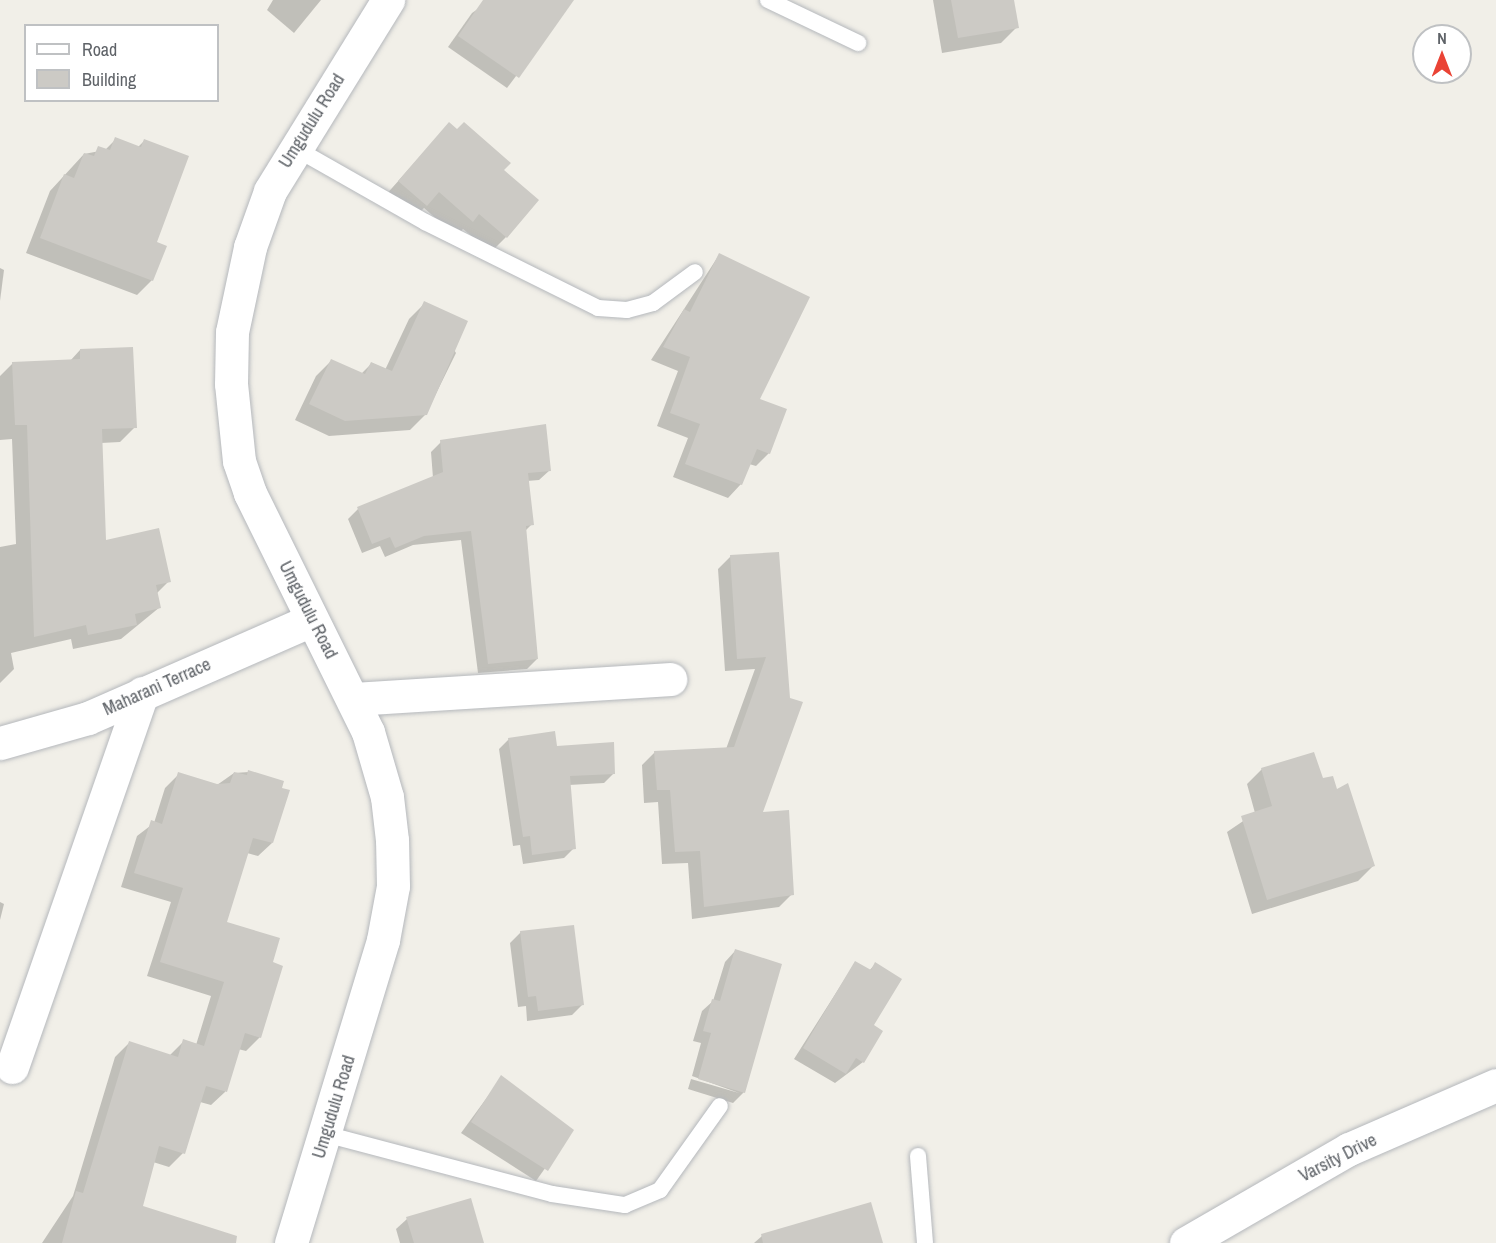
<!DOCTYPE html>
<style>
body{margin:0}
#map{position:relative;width:1496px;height:1243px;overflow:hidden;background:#f1efe8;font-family:"Archivo Narrow",sans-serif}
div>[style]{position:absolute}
.shadow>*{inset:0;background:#0003}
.building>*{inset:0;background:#cccac5}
.roads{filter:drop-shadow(0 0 2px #b5b8bc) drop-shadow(0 0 2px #b5b8bc)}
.lane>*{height:16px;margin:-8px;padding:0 8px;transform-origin:8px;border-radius:8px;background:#fff}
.street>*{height:33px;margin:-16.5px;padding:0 16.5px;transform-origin:16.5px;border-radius:16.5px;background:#fff}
.secondary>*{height:33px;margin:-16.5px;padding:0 16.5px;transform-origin:16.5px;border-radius:16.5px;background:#fff}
span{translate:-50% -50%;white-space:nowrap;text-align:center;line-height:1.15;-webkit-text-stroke:5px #fff;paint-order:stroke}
.street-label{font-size:18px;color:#5f6368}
.legend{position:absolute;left:24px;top:24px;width:195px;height:78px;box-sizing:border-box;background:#fff;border:2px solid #bfc1c3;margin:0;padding:8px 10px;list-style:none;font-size:18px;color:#5f6368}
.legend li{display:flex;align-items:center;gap:12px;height:30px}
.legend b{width:30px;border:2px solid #bfc1c3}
.north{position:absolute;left:1412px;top:24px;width:60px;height:60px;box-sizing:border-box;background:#fff;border:2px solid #bfc1c3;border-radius:50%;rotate:0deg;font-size:16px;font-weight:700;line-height:24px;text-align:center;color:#5f6368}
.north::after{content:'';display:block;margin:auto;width:21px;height:27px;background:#ea4335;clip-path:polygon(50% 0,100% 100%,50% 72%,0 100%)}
</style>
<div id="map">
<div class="shadow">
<div style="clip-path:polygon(273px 0,321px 0,294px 33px,267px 10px)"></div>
<div style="clip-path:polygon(491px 0,555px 0,567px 8px,507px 88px,448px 47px,472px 13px)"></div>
<div style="clip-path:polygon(933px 0,1012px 0,1017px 27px,1001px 43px,942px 53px)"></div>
<div style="clip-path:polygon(449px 124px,502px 170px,506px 237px,491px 252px,463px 229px,456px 236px,424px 208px,411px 221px,384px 197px)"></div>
<div style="clip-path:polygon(116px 139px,138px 147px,144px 141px,155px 243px,152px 280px,137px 295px,26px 253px,50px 191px,84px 154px,105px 150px)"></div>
<div style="clip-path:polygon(719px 255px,769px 453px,756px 466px,749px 464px,741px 484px,728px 498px,673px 477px,688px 438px,657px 426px,678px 371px,651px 360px)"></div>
<div style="clip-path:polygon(0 268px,4px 270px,0 301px)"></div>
<div style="clip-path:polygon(425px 303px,456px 353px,426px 414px,410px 430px,329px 436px,295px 420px,316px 376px,331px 361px,361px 374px,372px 363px,385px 370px,409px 319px)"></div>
<div style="clip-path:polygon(80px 350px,135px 427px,120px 442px,101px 443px,104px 542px,169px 581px,156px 594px,160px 607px,121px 639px,73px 649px,71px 639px,11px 653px,14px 669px,0 683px,0 547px,16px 544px,12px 439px,0 440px,0 376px,13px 363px,70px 361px)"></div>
<div style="clip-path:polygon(441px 442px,550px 470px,539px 480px,527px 481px,532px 524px,525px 531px,537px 659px,527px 669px,478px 673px,461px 540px,413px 545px,385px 557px,380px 546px,362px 553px,348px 519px,358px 509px,433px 478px,431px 452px)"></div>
<div style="clip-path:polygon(731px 556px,789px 699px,761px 813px,792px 894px,779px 907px,692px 919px,688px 863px,662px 864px,658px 802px,644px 803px,642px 765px,655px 752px,726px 749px,755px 669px,725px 671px,718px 569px)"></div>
<div style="clip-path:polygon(509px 739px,556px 747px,614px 773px,604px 783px,569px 785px,574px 848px,564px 858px,523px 864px,520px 845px,513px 846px,499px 749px)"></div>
<div style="clip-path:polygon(1262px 769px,1322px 780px,1373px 866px,1358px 881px,1252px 914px,1227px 832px,1255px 813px,1247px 784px)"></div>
<div style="clip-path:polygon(249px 772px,272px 843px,258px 856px,247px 853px,225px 923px,271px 963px,260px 1037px,246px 1051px,238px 1049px,225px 1092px,211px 1105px,200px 1102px,183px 1153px,169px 1167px,153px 1162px,141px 1207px,210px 1243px,42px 1243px,73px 1196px,115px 1057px,129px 1043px,169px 1056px,184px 1041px,196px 1045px,211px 996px,147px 976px,171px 902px,121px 887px,137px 836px,154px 823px,165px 788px,179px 774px,217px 785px,234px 773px)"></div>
<div style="clip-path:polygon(0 902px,4px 904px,0 920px)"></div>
<div style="clip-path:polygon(521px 932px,582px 1005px,572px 1015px,527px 1021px,526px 1006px,518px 1007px,510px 943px)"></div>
<div style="clip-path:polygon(735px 951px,744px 1092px,733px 1103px,688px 1089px,691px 1079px,739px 1093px,692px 1076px,701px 1043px,693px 1041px,702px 1011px,713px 1001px,725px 962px)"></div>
<div style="clip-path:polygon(855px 963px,869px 971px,875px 964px,872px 1026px,863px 1062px,835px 1083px,794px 1059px)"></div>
<div style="clip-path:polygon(502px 1077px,572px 1130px,536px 1181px,461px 1133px)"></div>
<div style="clip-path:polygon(407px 1219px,483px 1243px,400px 1243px,396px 1229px)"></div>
<div style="clip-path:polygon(762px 1236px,882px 1243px,754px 1243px)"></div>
</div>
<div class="building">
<div style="clip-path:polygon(483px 0,574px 0,519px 78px,458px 36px)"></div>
<div style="clip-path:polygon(951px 0,1014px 0,1019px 28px,958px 38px)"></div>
<div style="clip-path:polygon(449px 122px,457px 129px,464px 122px,511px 163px,504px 170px,539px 200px,507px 238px,479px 214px,473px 222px,439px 192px,427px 206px,398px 181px)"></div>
<div style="clip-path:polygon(115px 137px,141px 147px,144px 139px,189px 156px,157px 242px,167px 246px,153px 281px,40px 238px,64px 174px,74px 178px,84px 153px,94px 156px,98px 146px,110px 150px)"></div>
<div style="clip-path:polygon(719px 253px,810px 297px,760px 399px,787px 409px,770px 454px,757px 449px,742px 485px,685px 464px,700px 424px,670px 413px,690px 357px,663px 347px,684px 309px,690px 312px)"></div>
<div style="clip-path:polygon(424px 301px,468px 321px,427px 415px,345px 421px,309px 404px,331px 359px,365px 374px,371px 362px,392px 371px)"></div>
<div style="clip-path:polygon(133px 347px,137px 428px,102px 429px,106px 540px,159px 528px,171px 582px,156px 585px,161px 608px,135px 614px,137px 625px,88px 635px,86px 625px,34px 637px,27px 425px,15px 425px,12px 362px,80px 359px,80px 349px)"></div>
<div style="clip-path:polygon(546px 424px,551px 471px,528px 473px,534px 525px,526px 526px,538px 659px,488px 664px,471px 531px,424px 536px,395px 548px,390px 537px,372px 544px,357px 507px,443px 472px,440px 440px)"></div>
<div style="clip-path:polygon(779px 552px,790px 698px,803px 702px,763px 812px,789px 810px,794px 895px,704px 907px,700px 851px,675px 852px,670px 790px,657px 790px,654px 751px,734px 747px,766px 657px,737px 659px,730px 555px)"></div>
<div style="clip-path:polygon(555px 731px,557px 746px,614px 742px,615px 774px,570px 776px,576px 849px,532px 855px,530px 836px,523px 837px,508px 738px)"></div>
<div style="clip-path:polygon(1314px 752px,1323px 778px,1333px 776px,1337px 789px,1348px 783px,1375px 866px,1267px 900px,1241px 816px,1272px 806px,1261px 768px)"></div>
<div style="clip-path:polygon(248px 770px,284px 781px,282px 788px,290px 790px,273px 843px,253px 838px,227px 922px,280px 938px,273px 962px,283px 966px,261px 1038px,245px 1033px,227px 1092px,206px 1086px,185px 1154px,159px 1146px,143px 1206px,237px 1236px,236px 1243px,62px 1243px,76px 1191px,83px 1193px,129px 1041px,178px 1057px,183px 1039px,204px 1046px,224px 982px,160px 962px,183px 888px,134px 873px,151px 820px,162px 824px,178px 772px,217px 784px,230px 783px,234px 772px,247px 775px)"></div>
<div style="clip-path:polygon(574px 925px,584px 1005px,538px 1011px,536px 996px,528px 997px,520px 931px)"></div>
<div style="clip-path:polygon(735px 949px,782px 964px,745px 1093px,698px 1079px,711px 1033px,703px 1031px,712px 999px,720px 1001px)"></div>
<div style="clip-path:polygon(855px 961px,871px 970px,875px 962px,902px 979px,874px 1025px,883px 1031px,864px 1063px,856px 1058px,846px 1074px,803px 1048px)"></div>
<div style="clip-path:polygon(501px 1075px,574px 1130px,548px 1171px,471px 1122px)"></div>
<div style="clip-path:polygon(471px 1198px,484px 1243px,414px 1243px,406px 1217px)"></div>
<div style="clip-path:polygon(871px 1202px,883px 1243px,763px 1243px,761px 1234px)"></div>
</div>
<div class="roads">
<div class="lane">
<div style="left:768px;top:0;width:100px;rotate:25.5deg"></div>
<div style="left:293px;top:147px;width:152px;rotate:29.6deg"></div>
<div style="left:425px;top:222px;width:193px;rotate:26.4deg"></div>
<div style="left:598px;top:308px;width:29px;rotate:4deg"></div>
<div style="left:627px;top:310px;width:27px;rotate:-15deg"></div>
<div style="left:653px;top:303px;width:52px;rotate:-36.4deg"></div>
<div style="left:325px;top:1134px;width:235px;rotate:14.8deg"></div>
<div style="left:552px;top:1194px;width:74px;rotate:8.6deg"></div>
<div style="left:625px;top:1205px;width:38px;rotate:-23deg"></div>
<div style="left:660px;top:1190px;width:103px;rotate:-54.5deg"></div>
<div style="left:918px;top:1156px;width:87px;rotate:85.4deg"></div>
</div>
<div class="street">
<div style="left:354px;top:699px;width:317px;rotate:-3.6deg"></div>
<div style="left:0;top:743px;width:91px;rotate:-15.9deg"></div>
<div style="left:88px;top:718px;width:244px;rotate:-23.7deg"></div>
<div style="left:12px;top:1067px;width:396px;rotate:-70.8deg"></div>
</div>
<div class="secondary">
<div style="left:291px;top:1243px;width:317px;rotate:-73.1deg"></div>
<div style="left:383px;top:940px;width:55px;rotate:-79.5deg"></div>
<div style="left:393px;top:886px;width:46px;rotate:-91.2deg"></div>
<div style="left:392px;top:840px;width:43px;rotate:-96.6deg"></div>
<div style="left:387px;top:797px;width:68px;rotate:-106.3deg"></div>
<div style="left:368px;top:732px;width:267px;rotate:-116.3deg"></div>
<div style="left:250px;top:493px;width:34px;rotate:-109deg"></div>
<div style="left:239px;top:461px;width:77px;rotate:-95.9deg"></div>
<div style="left:231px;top:384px;width:52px;rotate:-88.9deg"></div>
<div style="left:232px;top:332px;width:87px;rotate:-78deg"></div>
<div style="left:250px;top:247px;width:59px;rotate:-70.3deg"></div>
<div style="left:270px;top:191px;width:225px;rotate:-58.3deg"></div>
<div style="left:1186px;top:1243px;width:188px;rotate:-30deg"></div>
<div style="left:1349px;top:1149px;width:160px;rotate:-23.5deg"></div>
</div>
</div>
<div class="street-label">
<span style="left:312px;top:121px;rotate:-58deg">Umgudulu Road</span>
<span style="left:308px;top:610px;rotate:63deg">Umgudulu Road</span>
<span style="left:157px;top:687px;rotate:-24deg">Maharani Terrace</span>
<span style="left:334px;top:1107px;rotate:-73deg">Umgudulu Road</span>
<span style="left:1338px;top:1158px;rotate:-27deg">Varsity Drive</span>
</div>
<ul class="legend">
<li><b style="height:8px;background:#fff"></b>Road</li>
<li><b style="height:16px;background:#cccac5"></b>Building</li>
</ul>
<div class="north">N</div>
</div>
